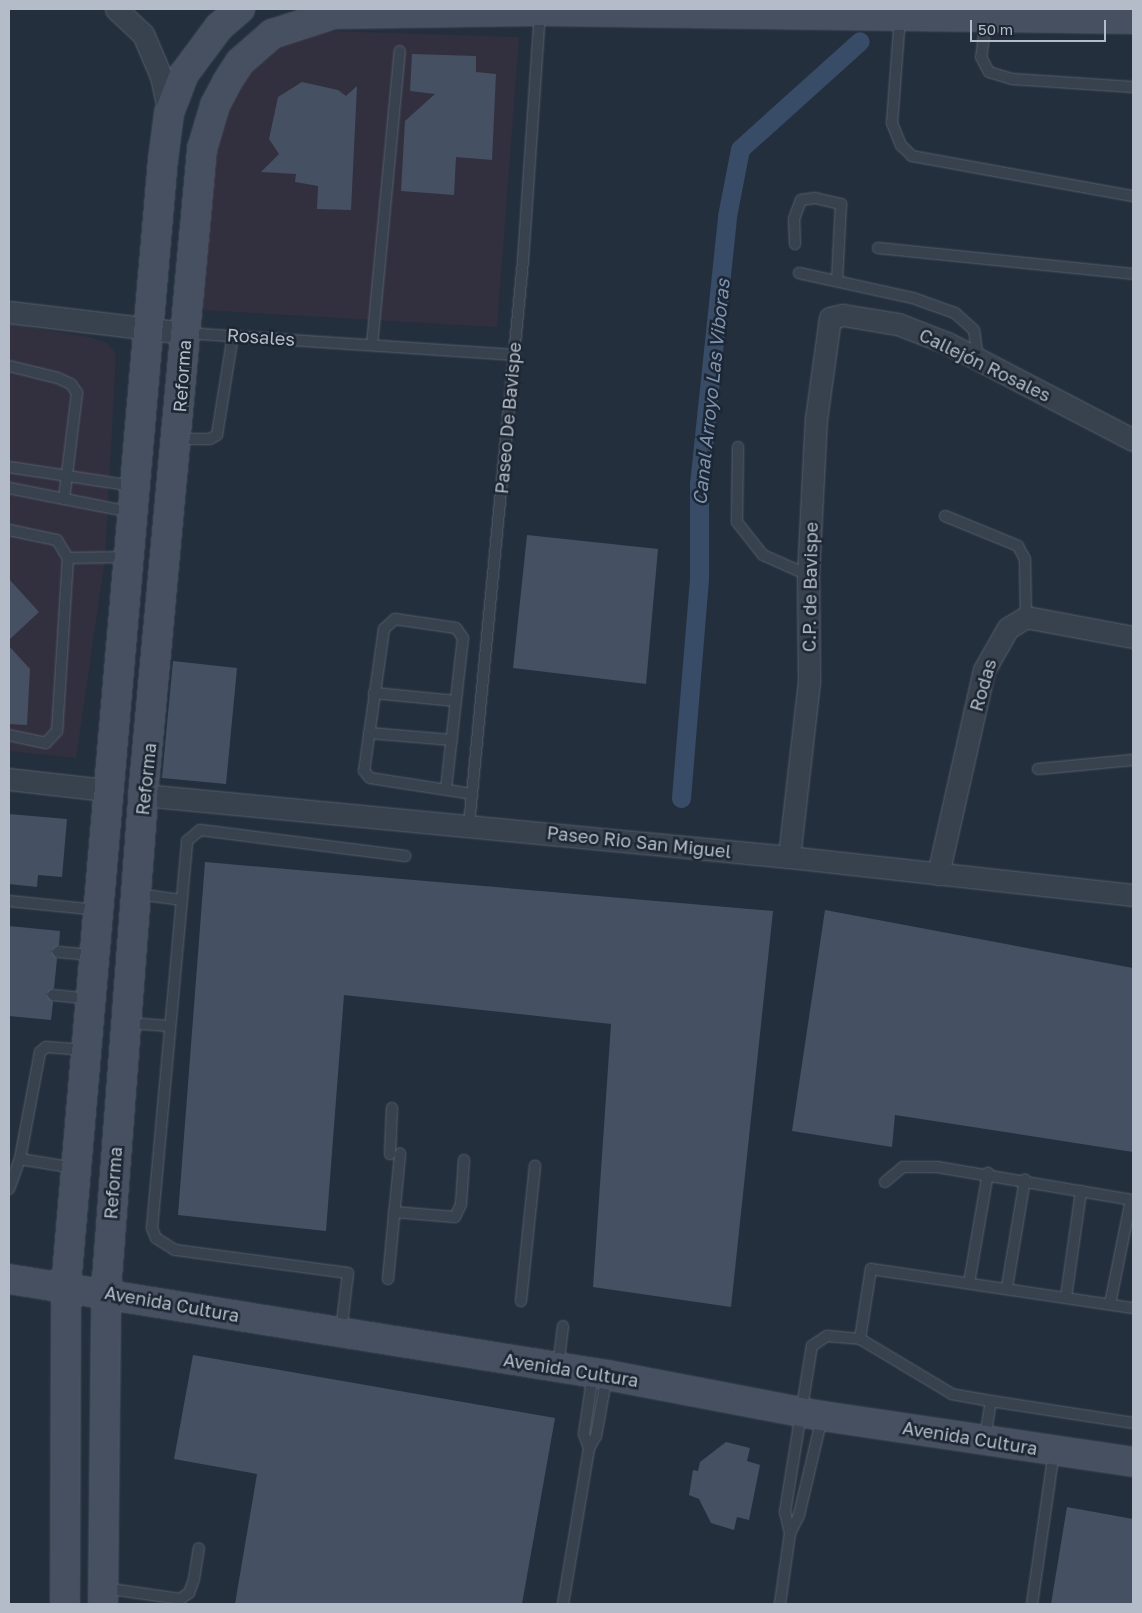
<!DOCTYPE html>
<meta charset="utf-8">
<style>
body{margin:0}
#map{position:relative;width:1142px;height:1613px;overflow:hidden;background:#242f3e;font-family:"Golos Text",sans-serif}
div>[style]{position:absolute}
.medical>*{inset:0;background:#32303f}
.canal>*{height:19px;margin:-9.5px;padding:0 9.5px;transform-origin:9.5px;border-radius:9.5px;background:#394c67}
.building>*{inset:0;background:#455162}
.roads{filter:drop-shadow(0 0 1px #565f6c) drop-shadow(0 0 1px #565f6c)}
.lane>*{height:10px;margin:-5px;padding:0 5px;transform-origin:5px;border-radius:5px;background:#38414e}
.street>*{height:21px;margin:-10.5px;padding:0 10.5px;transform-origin:10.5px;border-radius:10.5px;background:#38414e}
.secondary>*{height:28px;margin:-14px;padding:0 14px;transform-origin:14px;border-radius:14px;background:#465061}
span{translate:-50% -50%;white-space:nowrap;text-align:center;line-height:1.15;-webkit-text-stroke:5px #1d2633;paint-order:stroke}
.street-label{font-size:18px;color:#b4bcc9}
.water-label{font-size:19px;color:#7c92b1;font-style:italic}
.frame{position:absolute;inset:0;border:10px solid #b4bcc9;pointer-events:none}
.scale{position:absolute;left:970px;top:20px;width:136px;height:22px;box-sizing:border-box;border:2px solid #b4bcc9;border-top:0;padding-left:6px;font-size:15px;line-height:18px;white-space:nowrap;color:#b4bcc9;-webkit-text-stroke:4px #1d2633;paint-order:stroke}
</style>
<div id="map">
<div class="medical">
<div style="clip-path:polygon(294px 30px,519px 37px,497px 327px,203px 310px,217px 120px,230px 86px)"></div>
<div style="clip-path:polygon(9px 324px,89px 337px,107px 343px,116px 354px,105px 559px,76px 758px,9px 751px)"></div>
</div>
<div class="canal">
<div style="left:681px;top:798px;width:221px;rotate:-85.3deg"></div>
<div style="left:699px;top:578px;width:94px;rotate:-90deg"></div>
<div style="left:699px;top:484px;width:269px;rotate:-84deg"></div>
<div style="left:727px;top:216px;width:68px;rotate:-79deg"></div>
<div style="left:740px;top:149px;width:161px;rotate:-42deg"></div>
</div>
<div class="building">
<div style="clip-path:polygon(412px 54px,476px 56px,476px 72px,496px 74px,492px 160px,456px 157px,454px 195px,401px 191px,405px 121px,435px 94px,410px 91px)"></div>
<div style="clip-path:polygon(302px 82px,338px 90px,346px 96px,357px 86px,351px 210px,317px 209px,318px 186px,295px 182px,296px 174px,261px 172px,279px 154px,269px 139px,278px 97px)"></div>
<div style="clip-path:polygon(527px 535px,658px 549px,646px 684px,513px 668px)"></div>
<div style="clip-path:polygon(9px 579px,39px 612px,9px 640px)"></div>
<div style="clip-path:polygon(9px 646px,30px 669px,27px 725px,9px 724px)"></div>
<div style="clip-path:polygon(173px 661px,237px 668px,226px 784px,162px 778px)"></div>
<div style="clip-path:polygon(9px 814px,67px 819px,62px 877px,38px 875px,37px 887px,9px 884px)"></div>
<div style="clip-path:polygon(205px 862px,773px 911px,731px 1307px,593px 1287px,611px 1024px,344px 995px,326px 1231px,178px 1215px)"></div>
<div style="clip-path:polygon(825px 910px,1133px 968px,1133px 1152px,895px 1115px,892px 1147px,792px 1131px)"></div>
<div style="clip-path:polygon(9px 926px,60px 931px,59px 945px,51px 951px,57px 959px,54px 988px,46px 994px,53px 1002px,51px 1020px,9px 1016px)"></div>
<div style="clip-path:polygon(193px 1355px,555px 1418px,522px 1604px,235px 1604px,257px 1474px,174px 1459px)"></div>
<div style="clip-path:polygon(726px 1442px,750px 1448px,747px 1461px,760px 1465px,749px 1520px,737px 1517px,734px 1530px,711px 1523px,699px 1499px,689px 1495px,693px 1470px,698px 1471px,700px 1462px)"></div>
<div style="clip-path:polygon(1067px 1507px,1133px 1519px,1133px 1604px,1051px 1604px)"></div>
</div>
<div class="roads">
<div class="lane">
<div style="left:900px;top:17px;width:106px;rotate:94.3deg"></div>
<div style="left:892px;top:123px;width:24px;rotate:68deg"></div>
<div style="left:901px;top:145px;width:16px;rotate:45deg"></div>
<div style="left:912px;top:156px;width:225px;rotate:10.3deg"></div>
<div style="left:986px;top:19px;width:38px;rotate:97deg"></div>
<div style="left:981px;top:57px;width:17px;rotate:62deg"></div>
<div style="left:989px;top:72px;width:24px;rotate:17deg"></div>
<div style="left:1012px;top:79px;width:121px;rotate:3.8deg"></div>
<div style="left:795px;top:244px;width:25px;rotate:-92deg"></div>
<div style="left:794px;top:219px;width:20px;rotate:-70deg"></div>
<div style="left:801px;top:200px;width:14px;rotate:-8deg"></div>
<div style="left:815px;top:198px;width:27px;rotate:13deg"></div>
<div style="left:841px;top:204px;width:77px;rotate:93deg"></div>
<div style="left:878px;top:248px;width:256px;rotate:5.8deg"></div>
<div style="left:799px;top:273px;width:117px;rotate:12.4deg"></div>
<div style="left:913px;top:298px;width:45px;rotate:19.7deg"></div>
<div style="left:955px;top:313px;width:25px;rotate:42deg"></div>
<div style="left:974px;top:330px;width:28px;rotate:82deg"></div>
<div style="left:186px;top:333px;width:330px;rotate:3.8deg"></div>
<div style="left:372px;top:345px;width:295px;rotate:-84.6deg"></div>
<div style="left:9px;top:366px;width:50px;rotate:13.8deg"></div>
<div style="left:58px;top:378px;width:14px;rotate:25deg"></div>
<div style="left:71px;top:384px;width:11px;rotate:56deg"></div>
<div style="left:77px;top:393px;width:107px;rotate:97deg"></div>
<div style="left:178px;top:439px;width:32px"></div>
<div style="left:210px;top:439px;width:8px;rotate:-30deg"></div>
<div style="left:217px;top:435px;width:101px;rotate:-80.9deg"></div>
<div style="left:738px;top:447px;width:75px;rotate:90.8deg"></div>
<div style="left:737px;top:522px;width:42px;rotate:51.8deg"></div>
<div style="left:763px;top:555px;width:49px;rotate:24deg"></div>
<div style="left:9px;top:467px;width:125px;rotate:8.7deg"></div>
<div style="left:9px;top:488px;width:123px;rotate:11.2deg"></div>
<div style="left:945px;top:516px;width:79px;rotate:22.3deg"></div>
<div style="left:1018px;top:546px;width:15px;rotate:62deg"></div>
<div style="left:1025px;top:559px;width:58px;rotate:89deg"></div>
<div style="left:9px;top:530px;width:49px;rotate:11.8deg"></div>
<div style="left:57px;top:540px;width:21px;rotate:59deg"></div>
<div style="left:68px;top:558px;width:173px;rotate:93.6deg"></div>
<div style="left:57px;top:731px;width:16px;rotate:133deg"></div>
<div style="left:46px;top:743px;width:38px;rotate:-168deg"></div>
<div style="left:68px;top:558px;width:58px;rotate:-1deg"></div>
<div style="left:374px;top:693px;width:82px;rotate:5.6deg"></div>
<div style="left:369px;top:733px;width:83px;rotate:4.8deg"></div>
<div style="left:1038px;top:769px;width:95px;rotate:-5.4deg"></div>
<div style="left:446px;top:789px;width:152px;rotate:-83.6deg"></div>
<div style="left:463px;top:638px;width:12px;rotate:-125deg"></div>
<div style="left:456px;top:628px;width:62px;rotate:-171.6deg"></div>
<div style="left:395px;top:619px;width:15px;rotate:138deg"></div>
<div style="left:384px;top:629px;width:143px;rotate:98deg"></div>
<div style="left:364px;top:771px;width:9px;rotate:49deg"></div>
<div style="left:370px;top:778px;width:103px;rotate:8.9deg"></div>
<div style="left:469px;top:825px;width:567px;rotate:-84.53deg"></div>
<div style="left:523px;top:261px;width:250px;rotate:-86.1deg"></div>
<div style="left:138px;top:894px;width:43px;rotate:7.9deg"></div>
<div style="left:9px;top:901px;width:88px;rotate:5.8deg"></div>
<div style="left:58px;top:952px;width:35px;rotate:5deg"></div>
<div style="left:53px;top:995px;width:37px;rotate:6deg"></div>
<div style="left:128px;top:1023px;width:41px;rotate:4.2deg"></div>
<div style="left:390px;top:1154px;width:46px;rotate:-87.5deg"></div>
<div style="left:75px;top:1168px;width:56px;rotate:-170.7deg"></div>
<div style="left:20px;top:1159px;width:109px;rotate:-79.4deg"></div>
<div style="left:40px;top:1052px;width:8px;rotate:-40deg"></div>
<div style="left:46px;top:1047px;width:40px;rotate:4.3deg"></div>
<div style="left:885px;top:1182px;width:23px;rotate:-40deg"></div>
<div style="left:903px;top:1167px;width:34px"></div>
<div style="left:937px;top:1167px;width:199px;rotate:9.6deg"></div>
<div style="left:9px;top:1189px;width:32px;rotate:-70deg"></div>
<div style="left:394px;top:1212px;width:61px;rotate:4.7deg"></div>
<div style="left:455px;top:1217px;width:14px;rotate:-65deg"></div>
<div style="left:461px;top:1204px;width:44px;rotate:-86.1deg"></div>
<div style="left:388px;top:1279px;width:126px;rotate:-84.5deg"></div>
<div style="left:969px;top:1283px;width:112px;rotate:-80.2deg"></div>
<div style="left:1007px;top:1287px;width:109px;rotate:-80.5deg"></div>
<div style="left:1066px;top:1297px;width:107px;rotate:-81.9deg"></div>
<div style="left:521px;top:1301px;width:136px;rotate:-84.1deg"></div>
<div style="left:1110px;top:1304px;width:106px;rotate:-78.6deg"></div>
<div style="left:341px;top:1331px;width:58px;rotate:-83.1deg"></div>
<div style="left:348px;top:1273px;width:175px;rotate:-172.4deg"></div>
<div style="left:175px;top:1250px;width:22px;rotate:-148deg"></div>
<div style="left:156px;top:1238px;width:11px;rotate:-112deg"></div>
<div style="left:152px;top:1228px;width:389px;rotate:-84.8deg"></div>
<div style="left:187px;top:841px;width:17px;rotate:-40deg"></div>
<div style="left:200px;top:830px;width:207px;rotate:7.2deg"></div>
<div style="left:558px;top:1367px;width:41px;rotate:-83deg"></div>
<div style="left:991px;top:1401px;width:40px;rotate:-170deg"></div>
<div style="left:952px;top:1394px;width:107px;rotate:-149.1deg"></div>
<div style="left:860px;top:1339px;width:71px;rotate:-81.1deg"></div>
<div style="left:871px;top:1269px;width:265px;rotate:8.5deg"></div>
<div style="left:985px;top:1438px;width:37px;rotate:-81deg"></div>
<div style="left:991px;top:1401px;width:144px;rotate:8.8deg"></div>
<div style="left:589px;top:1448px;width:15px;rotate:-110deg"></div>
<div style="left:584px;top:1434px;width:62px;rotate:-81.6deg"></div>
<div style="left:790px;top:1533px;width:22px;rotate:-103deg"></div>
<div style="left:785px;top:1512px;width:168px;rotate:-80.8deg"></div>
<div style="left:812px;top:1346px;width:18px;rotate:-34deg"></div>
<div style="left:827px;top:1336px;width:33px;rotate:5deg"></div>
<div style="left:104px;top:1588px;width:77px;rotate:8.2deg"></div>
<div style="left:180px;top:1599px;width:11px;rotate:-34deg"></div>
<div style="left:189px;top:1593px;width:15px;rotate:-70deg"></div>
<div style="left:194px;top:1579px;width:31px;rotate:-81deg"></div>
<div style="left:563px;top:1604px;width:158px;rotate:-80.5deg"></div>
<div style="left:589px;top:1448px;width:14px;rotate:-60deg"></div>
<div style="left:596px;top:1436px;width:62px;rotate:-79.8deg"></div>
<div style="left:780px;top:1604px;width:72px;rotate:-82deg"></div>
<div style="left:790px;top:1533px;width:20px;rotate:-63deg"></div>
<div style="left:799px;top:1515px;width:100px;rotate:-76.7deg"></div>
<div style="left:1032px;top:1604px;width:154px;rotate:-81.8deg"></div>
</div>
<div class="street">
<div style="left:116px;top:9px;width:37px;rotate:43deg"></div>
<div style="left:143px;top:34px;width:46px;rotate:66.8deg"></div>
<div style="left:161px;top:76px;width:38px;rotate:78deg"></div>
<div style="left:9px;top:312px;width:177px;rotate:6.8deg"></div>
<div style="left:9px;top:779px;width:98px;rotate:6.5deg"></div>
<div style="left:143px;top:795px;width:649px;rotate:5.48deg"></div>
<div style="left:789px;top:857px;width:346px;rotate:6.3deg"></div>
<div style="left:789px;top:857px;width:177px;rotate:-83.5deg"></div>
<div style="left:809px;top:681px;width:106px;rotate:-90.5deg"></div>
<div style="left:808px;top:575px;width:156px;rotate:-87.1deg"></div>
<div style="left:816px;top:419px;width:102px;rotate:-82.1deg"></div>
<div style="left:830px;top:318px;width:13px;rotate:-13deg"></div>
<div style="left:843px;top:315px;width:56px;rotate:9.3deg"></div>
<div style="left:898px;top:324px;width:53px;rotate:21.2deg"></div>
<div style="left:947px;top:343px;width:210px;rotate:27.5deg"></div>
<div style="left:938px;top:874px;width:209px;rotate:-77.3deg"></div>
<div style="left:984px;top:670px;width:48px;rotate:-60.3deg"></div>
<div style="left:1008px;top:628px;width:21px;rotate:-31deg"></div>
<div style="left:1026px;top:617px;width:109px;rotate:10.6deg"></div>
</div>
<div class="secondary">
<div style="left:9px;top:1279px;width:606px;rotate:9.12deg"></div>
<div style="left:607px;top:1375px;width:219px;rotate:10.8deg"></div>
<div style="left:822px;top:1416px;width:314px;rotate:8.4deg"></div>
<div style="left:65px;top:1604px;width:318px;rotate:-89.8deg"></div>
<div style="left:66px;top:1286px;width:1130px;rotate:-85.08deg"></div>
<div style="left:163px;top:160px;width:47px;rotate:-82.7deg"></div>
<div style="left:169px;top:113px;width:42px;rotate:-69deg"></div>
<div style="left:184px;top:74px;width:59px;rotate:-53.3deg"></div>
<div style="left:219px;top:27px;width:28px;rotate:-41deg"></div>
<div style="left:103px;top:1604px;width:312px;rotate:-89.4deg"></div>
<div style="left:106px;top:1292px;width:498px;rotate:-85.7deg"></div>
<div style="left:143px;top:795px;width:649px;rotate:-84.78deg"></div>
<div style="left:202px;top:149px;width:46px;rotate:-73.5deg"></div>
<div style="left:215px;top:105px;width:26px;rotate:-62deg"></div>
<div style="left:227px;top:82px;width:24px;rotate:-57deg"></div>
<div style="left:240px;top:62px;width:43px;rotate:-41.2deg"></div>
<div style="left:272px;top:34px;width:65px;rotate:-17.9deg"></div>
<div style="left:334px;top:14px;width:206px;rotate:-0.8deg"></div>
<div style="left:540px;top:11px;width:593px;rotate:0.77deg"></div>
</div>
</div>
<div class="street-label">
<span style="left:261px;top:337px;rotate:4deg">Rosales</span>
<span style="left:985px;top:365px;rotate:26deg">Callejón Rosales</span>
<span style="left:182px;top:376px;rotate:-86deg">Reforma</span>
<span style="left:508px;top:418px;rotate:-85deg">Paseo De Bavispe</span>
<span style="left:810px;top:587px;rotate:-89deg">C.P. de Bavispe</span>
<span style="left:983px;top:685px;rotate:-74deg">Rodas</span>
<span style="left:146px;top:779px;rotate:-84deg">Reforma</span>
<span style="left:639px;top:842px;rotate:6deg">Paseo Rio San Miguel</span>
<span style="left:113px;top:1183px;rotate:-86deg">Reforma</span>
<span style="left:172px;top:1304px;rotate:10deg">Avenida Cultura</span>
<span style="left:571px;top:1370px;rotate:9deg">Avenida Cultura</span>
<span style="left:970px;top:1438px;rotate:9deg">Avenida Cultura</span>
</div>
<div class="water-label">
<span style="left:711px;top:392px;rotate:-84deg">Canal Arroyo Las Viboras</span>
</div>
<div class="frame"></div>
<div class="scale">50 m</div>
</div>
